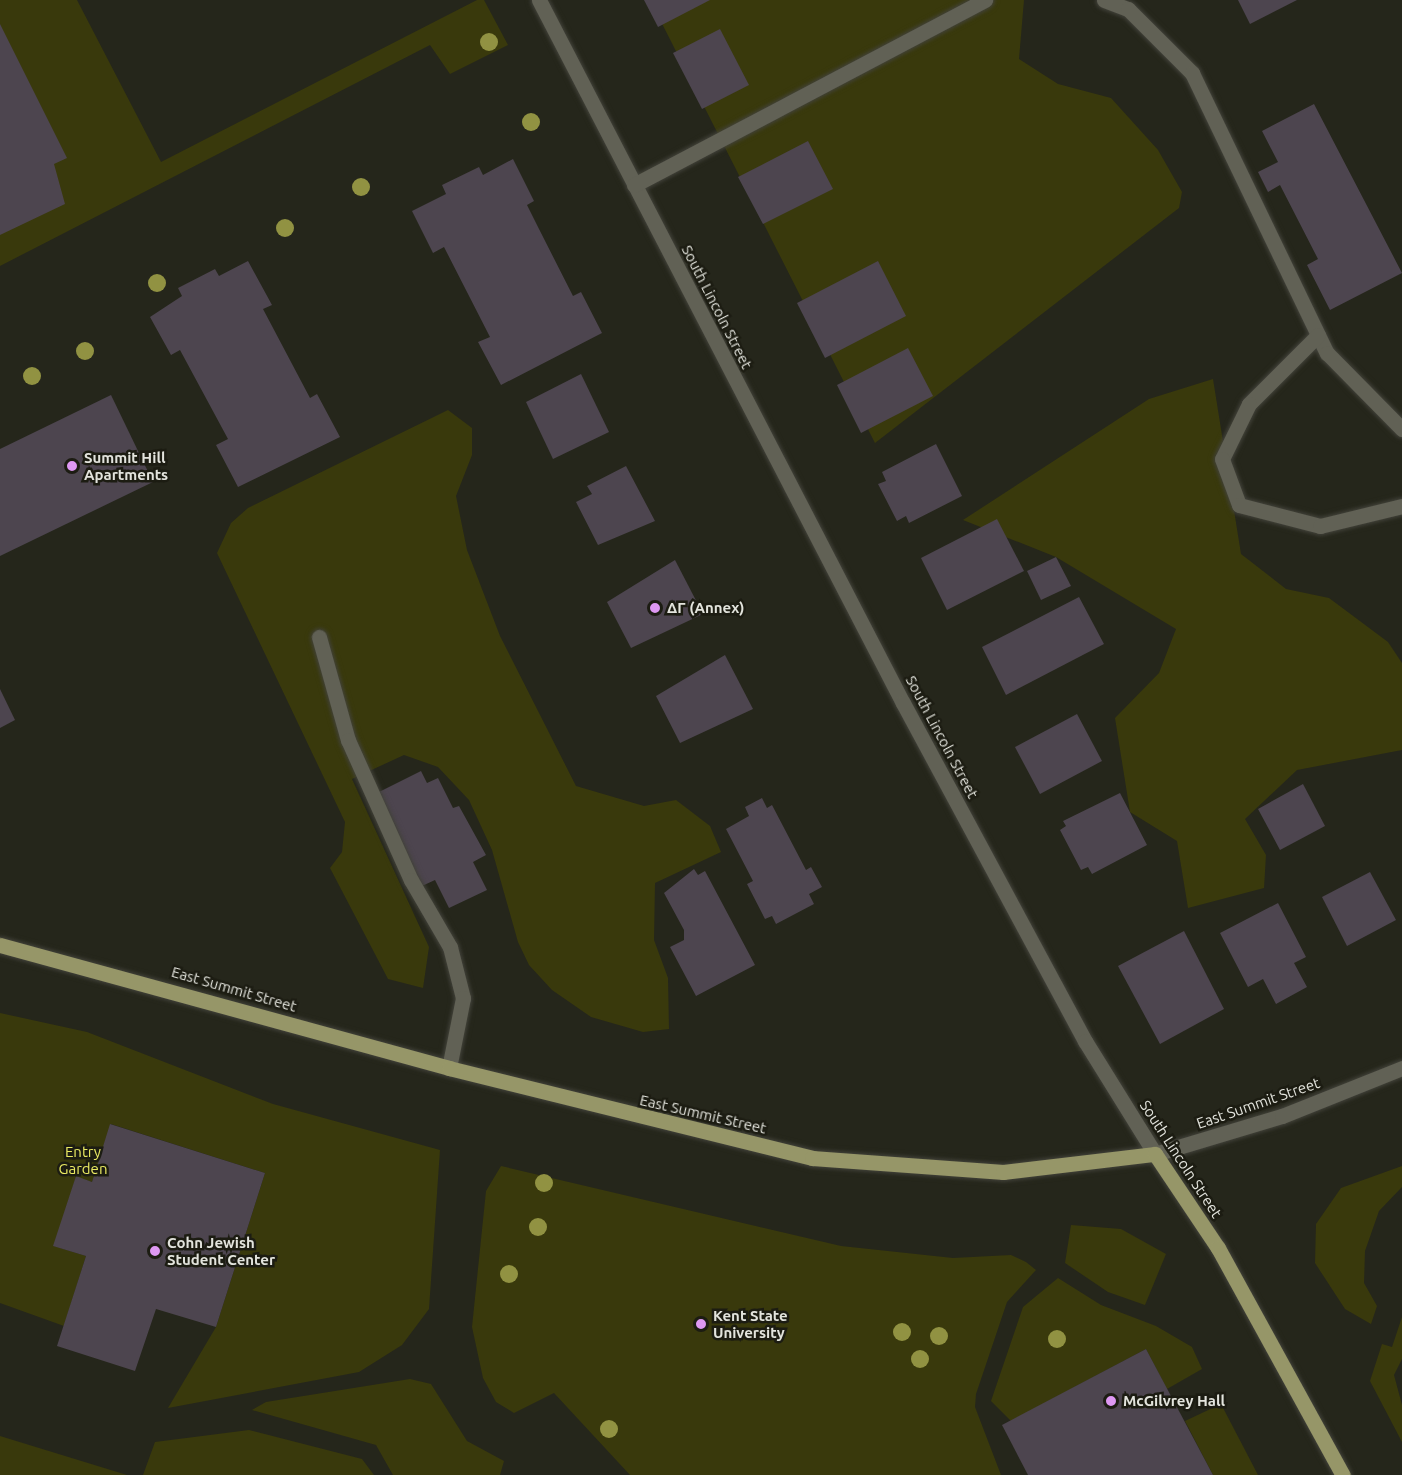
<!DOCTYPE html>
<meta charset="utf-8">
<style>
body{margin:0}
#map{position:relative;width:1402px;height:1475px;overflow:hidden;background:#25261b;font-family:Ubuntu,sans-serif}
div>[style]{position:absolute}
.green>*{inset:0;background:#39390c}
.building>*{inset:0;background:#4d454f}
.roads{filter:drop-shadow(0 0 2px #42423a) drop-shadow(0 0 2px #42423a)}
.minor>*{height:15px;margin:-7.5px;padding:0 7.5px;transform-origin:7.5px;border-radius:7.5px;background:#616155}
.major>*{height:15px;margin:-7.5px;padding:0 7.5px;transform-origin:7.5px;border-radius:7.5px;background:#969668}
.trees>*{width:18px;height:18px;margin:-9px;border-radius:50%;background:#919242}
.dots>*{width:16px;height:16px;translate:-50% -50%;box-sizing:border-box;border:3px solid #1c1c12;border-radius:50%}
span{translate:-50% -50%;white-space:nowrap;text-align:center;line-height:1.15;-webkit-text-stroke:5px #1c1c12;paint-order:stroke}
.street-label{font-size:15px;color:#e3e4dd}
.poi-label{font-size:15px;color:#e3e4dd;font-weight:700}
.left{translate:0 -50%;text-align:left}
.park-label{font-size:15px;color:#eaea62}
</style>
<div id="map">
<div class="green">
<div style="clip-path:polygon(0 0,77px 0,161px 162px,477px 0,484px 0,508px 45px,450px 74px,430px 45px,0 266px)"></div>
<div style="clip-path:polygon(650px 0,1024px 0,1019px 59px,1058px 84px,1111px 98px,1158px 150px,1182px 192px,1179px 208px,875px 443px)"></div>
<div style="clip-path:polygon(1213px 379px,1241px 554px,1286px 589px,1329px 598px,1388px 642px,1402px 663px,1402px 750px,1297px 770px,1245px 819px,1266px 855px,1264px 888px,1188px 908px,1177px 841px,1130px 812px,1115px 718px,1159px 673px,1176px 629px,1056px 557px,963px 520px,1149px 399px)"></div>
<div style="clip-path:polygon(448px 410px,472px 428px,472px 455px,456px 496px,467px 550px,500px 636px,576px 786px,644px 806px,676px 800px,710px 826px,721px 852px,655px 883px,654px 940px,668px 978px,669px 1029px,643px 1032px,591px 1017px,552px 990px,529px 965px,518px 942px,492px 850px,469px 800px,438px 767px,404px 755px,352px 779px,429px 947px,423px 988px,388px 979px,330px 868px,342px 852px,345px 822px,217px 553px,231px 523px,248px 508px)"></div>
<div style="clip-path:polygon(0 1013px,87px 1032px,273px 1104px,440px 1150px,429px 1309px,402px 1345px,359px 1372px,168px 1408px,216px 1327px,265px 1173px,111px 1124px,92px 1182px,76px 1177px,54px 1246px,86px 1256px,64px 1326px,0 1303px)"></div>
<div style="clip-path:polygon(501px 1166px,841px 1246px,953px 1258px,1011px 1255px,1026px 1262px,1036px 1270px,1007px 1302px,976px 1394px,975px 1407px,1001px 1475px,630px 1475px,554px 1393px,514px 1413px,496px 1402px,483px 1378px,472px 1327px,486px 1191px)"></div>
<div style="clip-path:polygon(1402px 1166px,1402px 1187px,1379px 1211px,1365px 1251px,1364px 1283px,1377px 1306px,1371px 1324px,1345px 1309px,1315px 1263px,1316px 1224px,1341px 1188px)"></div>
<div style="clip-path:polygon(1071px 1225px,1121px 1229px,1166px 1254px,1145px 1305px,1108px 1292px,1065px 1263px)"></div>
<div style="clip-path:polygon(1058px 1278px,1101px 1305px,1156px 1326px,1192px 1347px,1202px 1369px,1167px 1389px,1146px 1349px,1011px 1421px,991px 1401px,1023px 1307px)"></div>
<div style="clip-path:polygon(1402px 1317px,1402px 1359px,1394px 1375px,1402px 1405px,1402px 1442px,1370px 1381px,1382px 1344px,1392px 1347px)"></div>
<div style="clip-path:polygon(410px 1379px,431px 1384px,467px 1441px,504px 1461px,500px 1475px,393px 1475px,376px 1445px,252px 1410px,266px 1402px)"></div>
<div style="clip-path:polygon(1221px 1404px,1258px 1475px,1213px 1475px,1185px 1421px)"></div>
<div style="clip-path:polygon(249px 1430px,362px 1459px,374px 1475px,143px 1475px,155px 1442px)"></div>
<div style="clip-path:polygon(0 1436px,127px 1475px,0 1475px)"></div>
</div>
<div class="building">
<div style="clip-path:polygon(644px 0,710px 0,658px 27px)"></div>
<div style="clip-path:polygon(1238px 0,1297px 0,1250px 24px)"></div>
<div style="clip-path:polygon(0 24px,67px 158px,54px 164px,65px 204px,0 235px)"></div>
<div style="clip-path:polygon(720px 29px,749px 85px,702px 109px,673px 53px)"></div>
<div style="clip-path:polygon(1314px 104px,1402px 273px,1330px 310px,1307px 265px,1318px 259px,1280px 185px,1268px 192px,1258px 172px,1278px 162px,1262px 131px)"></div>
<div style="clip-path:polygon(808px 141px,833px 189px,763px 224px,738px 177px)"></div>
<div style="clip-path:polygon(513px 159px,534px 201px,527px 205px,539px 229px,573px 296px,581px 292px,602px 333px,501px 385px,478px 342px,490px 337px,444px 247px,433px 253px,412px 211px,446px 194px,442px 185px,479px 167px,483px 175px)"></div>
<div style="clip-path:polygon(248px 261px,272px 305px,263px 309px,310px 398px,317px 394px,340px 437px,238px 487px,216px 445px,228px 439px,180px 350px,171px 355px,150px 317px,182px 296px,178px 288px,215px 269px,219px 276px)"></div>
<div style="clip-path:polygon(878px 261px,906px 316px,825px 358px,797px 303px)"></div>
<div style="clip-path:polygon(908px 348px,933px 396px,861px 433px,837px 385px)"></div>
<div style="clip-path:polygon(581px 374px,609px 432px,553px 459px,526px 402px)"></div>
<div style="clip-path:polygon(111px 395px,153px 482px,0 556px,0 449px)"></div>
<div style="clip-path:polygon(936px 444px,962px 496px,909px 523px,906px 516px,897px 521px,878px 484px,886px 481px,882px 472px)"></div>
<div style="clip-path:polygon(626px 466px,655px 521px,598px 545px,576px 502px,592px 494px,587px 486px)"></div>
<div style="clip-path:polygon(997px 519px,1024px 571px,947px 610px,921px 558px)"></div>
<div style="clip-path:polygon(1056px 557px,1071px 586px,1041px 600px,1027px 571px)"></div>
<div style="clip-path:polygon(675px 560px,703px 614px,631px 648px,607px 602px)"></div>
<div style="clip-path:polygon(1079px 597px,1104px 644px,1006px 695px,982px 647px)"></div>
<div style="clip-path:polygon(725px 655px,753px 709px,680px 743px,656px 696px)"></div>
<div style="clip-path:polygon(0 689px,15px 720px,0 728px)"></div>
<div style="clip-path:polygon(1077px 714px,1102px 761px,1040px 794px,1015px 747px)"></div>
<div style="clip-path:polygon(421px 771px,427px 783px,438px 778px,453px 808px,459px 806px,486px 855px,473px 862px,487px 890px,449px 908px,435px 880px,422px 886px,379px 792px)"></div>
<div style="clip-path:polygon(1303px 784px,1325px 826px,1280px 850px,1258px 809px)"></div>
<div style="clip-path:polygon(1120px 793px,1147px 845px,1092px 874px,1088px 867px,1081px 870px,1060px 830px,1066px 826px,1063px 821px)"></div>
<div style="clip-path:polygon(762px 798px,767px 808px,772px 805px,806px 870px,811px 867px,822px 887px,809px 894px,814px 904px,776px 924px,772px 916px,765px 919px,747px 884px,753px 881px,726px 829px,749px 816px,745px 807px)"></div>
<div style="clip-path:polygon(694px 869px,698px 875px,705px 871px,755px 965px,696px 996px,670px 947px,684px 940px,684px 930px,664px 893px)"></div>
<div style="clip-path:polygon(1370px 872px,1396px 920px,1347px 946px,1322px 897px)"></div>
<div style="clip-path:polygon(1278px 903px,1306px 957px,1294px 963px,1307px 987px,1276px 1004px,1263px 979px,1248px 987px,1220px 933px)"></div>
<div style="clip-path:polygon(1184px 931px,1224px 1009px,1160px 1044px,1118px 966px)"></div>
<div style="clip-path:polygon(110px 1124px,265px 1173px,216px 1327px,156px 1309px,135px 1371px,57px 1346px,86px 1256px,53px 1246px,76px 1176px,92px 1182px)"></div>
<div style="clip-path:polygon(1146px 1349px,1213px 1475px,1028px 1475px,1002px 1425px)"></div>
</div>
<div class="roads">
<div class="minor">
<div style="left:539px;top:0;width:792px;rotate:62.63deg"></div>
<div style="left:903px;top:703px;width:384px;rotate:61.7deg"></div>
<div style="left:1085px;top:1041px;width:133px;rotate:58.2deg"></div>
<div style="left:1155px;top:1154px;width:133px;rotate:-16.7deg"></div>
<div style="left:1282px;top:1116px;width:129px;rotate:-21.8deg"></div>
<div style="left:1104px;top:0;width:26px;rotate:21deg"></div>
<div style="left:1128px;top:9px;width:91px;rotate:45deg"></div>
<div style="left:1192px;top:73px;width:311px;rotate:64.3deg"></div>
<div style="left:1327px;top:353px;width:107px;rotate:45.4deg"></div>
<div style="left:634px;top:185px;width:397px;rotate:-27.8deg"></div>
<div style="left:1318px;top:335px;width:98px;rotate:135deg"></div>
<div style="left:1249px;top:404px;width:61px;rotate:116.1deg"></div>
<div style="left:1222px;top:459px;width:49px;rotate:69.7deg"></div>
<div style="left:1239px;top:505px;width:84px;rotate:14.5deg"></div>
<div style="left:1320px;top:526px;width:84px;rotate:-13.7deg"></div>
<div style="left:319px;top:637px;width:107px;rotate:74.3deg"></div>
<div style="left:348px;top:740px;width:154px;rotate:65.8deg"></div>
<div style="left:411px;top:880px;width:78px;rotate:59.8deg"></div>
<div style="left:450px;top:947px;width:53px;rotate:75.7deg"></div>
<div style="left:463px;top:998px;width:71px;rotate:101.3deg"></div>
</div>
<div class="major">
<div style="left:0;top:945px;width:466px;rotate:15.3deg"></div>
<div style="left:449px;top:1068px;width:374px;rotate:13.9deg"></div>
<div style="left:812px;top:1158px;width:192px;rotate:4.2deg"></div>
<div style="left:1003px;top:1172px;width:153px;rotate:-6.8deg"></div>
<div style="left:1155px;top:1154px;width:113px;rotate:56.2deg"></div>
<div style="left:1218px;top:1248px;width:259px;rotate:61.2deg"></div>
</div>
</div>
<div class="trees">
<div style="left:489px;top:42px"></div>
<div style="left:531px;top:122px"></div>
<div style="left:361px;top:187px"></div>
<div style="left:285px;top:228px"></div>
<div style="left:157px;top:283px"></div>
<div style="left:85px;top:351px"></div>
<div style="left:32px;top:376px"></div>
<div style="left:544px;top:1183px"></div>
<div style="left:538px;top:1227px"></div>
<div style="left:509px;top:1274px"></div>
<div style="left:902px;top:1332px"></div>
<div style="left:939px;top:1336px"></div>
<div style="left:1057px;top:1339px"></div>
<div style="left:920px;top:1359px"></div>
<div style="left:609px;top:1429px"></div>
</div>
<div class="dots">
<div style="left:72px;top:466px;background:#de98f2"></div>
<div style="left:655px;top:608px;background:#de98f2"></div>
<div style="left:155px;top:1251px;background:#de98f2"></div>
<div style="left:701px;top:1324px;background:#de98f2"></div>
<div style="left:1111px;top:1401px;background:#de98f2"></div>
</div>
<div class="street-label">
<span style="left:717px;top:307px;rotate:63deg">South Lincoln Street</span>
<span style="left:942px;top:737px;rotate:62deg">South Lincoln Street</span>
<span style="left:234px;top:989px;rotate:16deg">East Summit Street</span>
<span style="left:1258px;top:1103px;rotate:-19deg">East Summit Street</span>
<span style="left:703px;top:1114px;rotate:13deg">East Summit Street</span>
<span style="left:1181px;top:1159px;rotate:57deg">South Lincoln Street</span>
</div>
<div class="poi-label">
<span class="left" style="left:84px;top:466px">Summit Hill<br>Apartments</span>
<span class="left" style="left:667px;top:608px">ΔΓ (Annex)</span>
<span class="left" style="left:167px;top:1251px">Cohn Jewish<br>Student Center</span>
<span class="left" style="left:713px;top:1324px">Kent State<br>University</span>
<span class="left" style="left:1123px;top:1401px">McGilvrey Hall</span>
</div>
<div class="park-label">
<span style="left:83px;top:1160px">Entry<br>Garden</span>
</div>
</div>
